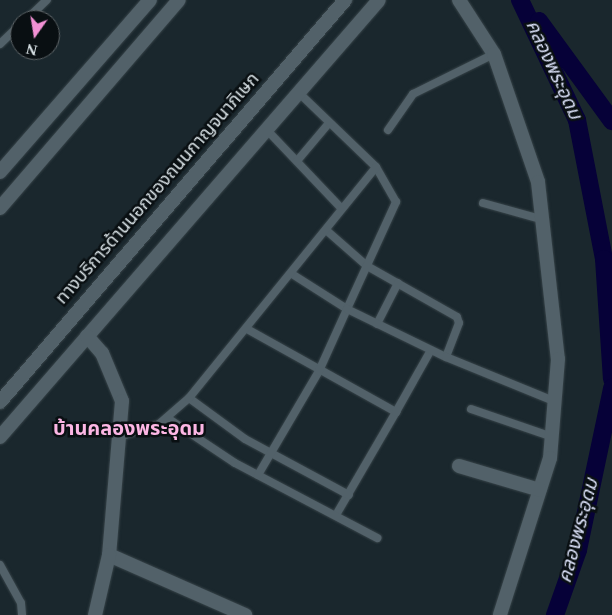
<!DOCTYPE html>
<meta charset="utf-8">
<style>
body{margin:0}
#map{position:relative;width:612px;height:615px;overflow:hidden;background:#1a272d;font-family:Spectral,"Noto Sans Thai",serif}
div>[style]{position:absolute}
.canal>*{height:18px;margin:-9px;padding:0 9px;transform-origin:9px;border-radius:9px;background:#060138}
.roads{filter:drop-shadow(0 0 1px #374348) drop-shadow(0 0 1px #374348)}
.service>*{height:8px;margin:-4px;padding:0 4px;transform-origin:4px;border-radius:4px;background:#526169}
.minor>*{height:14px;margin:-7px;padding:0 7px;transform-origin:7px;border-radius:7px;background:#526169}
.tertiary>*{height:14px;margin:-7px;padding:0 7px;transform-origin:7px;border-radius:7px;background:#526169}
.secondary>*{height:14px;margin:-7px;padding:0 7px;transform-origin:7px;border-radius:7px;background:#526169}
span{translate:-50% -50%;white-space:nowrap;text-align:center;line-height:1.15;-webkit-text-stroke:5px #090f12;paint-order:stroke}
.street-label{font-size:18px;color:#dae3e7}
.water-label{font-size:19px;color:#dbe1f8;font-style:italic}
.quarter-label{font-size:20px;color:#fcb6e4;font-weight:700}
.north{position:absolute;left:10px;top:10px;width:50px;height:50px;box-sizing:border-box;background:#090f12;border:1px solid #5d6467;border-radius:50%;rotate:193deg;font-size:14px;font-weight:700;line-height:20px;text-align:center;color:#dae3e7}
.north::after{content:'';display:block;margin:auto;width:18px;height:22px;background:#f391d5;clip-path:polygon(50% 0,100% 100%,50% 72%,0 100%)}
</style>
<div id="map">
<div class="canal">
<div style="left:520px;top:0;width:133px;rotate:64.6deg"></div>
<div style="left:577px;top:120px;width:142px;rotate:79deg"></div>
<div style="left:604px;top:259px;width:120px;rotate:86.2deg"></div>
<div style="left:539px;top:21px;width:124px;rotate:53.9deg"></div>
<div style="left:555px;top:615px;width:69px;rotate:-70.5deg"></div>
<div style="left:578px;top:550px;width:166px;rotate:-78.1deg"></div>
</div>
<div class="roads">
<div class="service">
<div style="left:26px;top:20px;width:29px;rotate:-44deg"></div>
<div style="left:0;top:44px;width:28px;rotate:-44deg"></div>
<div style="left:266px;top:129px;width:108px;rotate:46.5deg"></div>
<div style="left:388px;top:130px;width:44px;rotate:-55.2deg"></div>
<div style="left:413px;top:94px;width:90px;rotate:-26.3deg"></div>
<div style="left:297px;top:161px;width:50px;rotate:-49.9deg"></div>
<div style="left:483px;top:203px;width:63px;rotate:15.6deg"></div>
<div style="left:326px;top:230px;width:55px;rotate:41.3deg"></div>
<div style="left:367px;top:266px;width:103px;rotate:29.5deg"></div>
<div style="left:457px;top:317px;width:6px;rotate:72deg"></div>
<div style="left:459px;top:323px;width:36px;rotate:111deg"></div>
<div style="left:292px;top:274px;width:65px;rotate:32.5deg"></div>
<div style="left:347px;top:309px;width:118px;rotate:-65.4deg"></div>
<div style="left:396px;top:202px;width:40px;rotate:-119.7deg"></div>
<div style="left:376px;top:167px;width:108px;rotate:-136.1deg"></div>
<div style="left:377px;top:324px;width:46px;rotate:-62.9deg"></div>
<div style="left:247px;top:329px;width:171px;rotate:29.1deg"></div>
<div style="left:396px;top:412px;width:119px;rotate:120.2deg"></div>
<div style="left:189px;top:398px;width:69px;rotate:36.2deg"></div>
<div style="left:245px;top:439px;width:118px;rotate:28.3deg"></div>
<div style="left:471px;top:409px;width:87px;rotate:18.9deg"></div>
<div style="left:396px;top:412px;width:71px;rotate:-60.6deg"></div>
<div style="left:169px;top:419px;width:79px;rotate:33.7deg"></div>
<div style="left:235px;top:463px;width:161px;rotate:27.8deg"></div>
<div style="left:122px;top:436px;width:39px;rotate:-18deg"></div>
<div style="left:159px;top:424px;width:40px;rotate:-41deg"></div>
<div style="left:189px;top:398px;width:297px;rotate:-51deg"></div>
<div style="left:258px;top:475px;width:121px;rotate:-59.6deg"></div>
<div style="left:319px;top:371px;width:68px;rotate:-65.7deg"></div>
<div style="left:347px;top:309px;width:110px;rotate:25.9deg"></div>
<div style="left:446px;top:357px;width:119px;rotate:22.2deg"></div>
<div style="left:0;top:565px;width:43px;rotate:61.1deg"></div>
<div style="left:21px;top:603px;width:12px;rotate:85deg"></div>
</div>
<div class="minor">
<div style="left:459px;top:0;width:64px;rotate:57.1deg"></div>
<div style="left:494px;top:54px;width:135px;rotate:71deg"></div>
<div style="left:538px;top:182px;width:178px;rotate:83.6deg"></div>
<div style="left:558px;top:359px;width:99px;rotate:94.6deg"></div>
<div style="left:550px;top:458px;width:165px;rotate:107.7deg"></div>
<div style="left:0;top:172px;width:228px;rotate:-48.9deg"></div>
<div style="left:0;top:437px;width:578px;rotate:-49.07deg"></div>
<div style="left:459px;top:466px;width:84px;rotate:16.5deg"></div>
<div style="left:109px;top:555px;width:149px;rotate:23.8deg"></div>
</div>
<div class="tertiary">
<div style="left:87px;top:336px;width:23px;rotate:49deg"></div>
<div style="left:102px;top:353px;width:52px;rotate:67.4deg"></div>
<div style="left:122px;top:401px;width:155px;rotate:94.8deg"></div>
<div style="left:109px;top:555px;width:62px;rotate:103.1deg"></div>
</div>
<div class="secondary">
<div style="left:0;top:208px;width:274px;rotate:-49.3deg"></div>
<div style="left:0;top:402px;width:530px;rotate:-49.36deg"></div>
</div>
</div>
<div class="street-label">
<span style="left:158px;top:189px;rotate:-49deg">ทางบริการด้านนอกของถนนกาญจนาภิเษก</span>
</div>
<div class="water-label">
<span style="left:553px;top:70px;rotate:65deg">คลองพระอุดม</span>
<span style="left:579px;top:531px;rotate:-75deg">คลองพระอุดม</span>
</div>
<div class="quarter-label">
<span style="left:129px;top:429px">บ้านคลองพระอุดม</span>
</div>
<div class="north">N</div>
</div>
